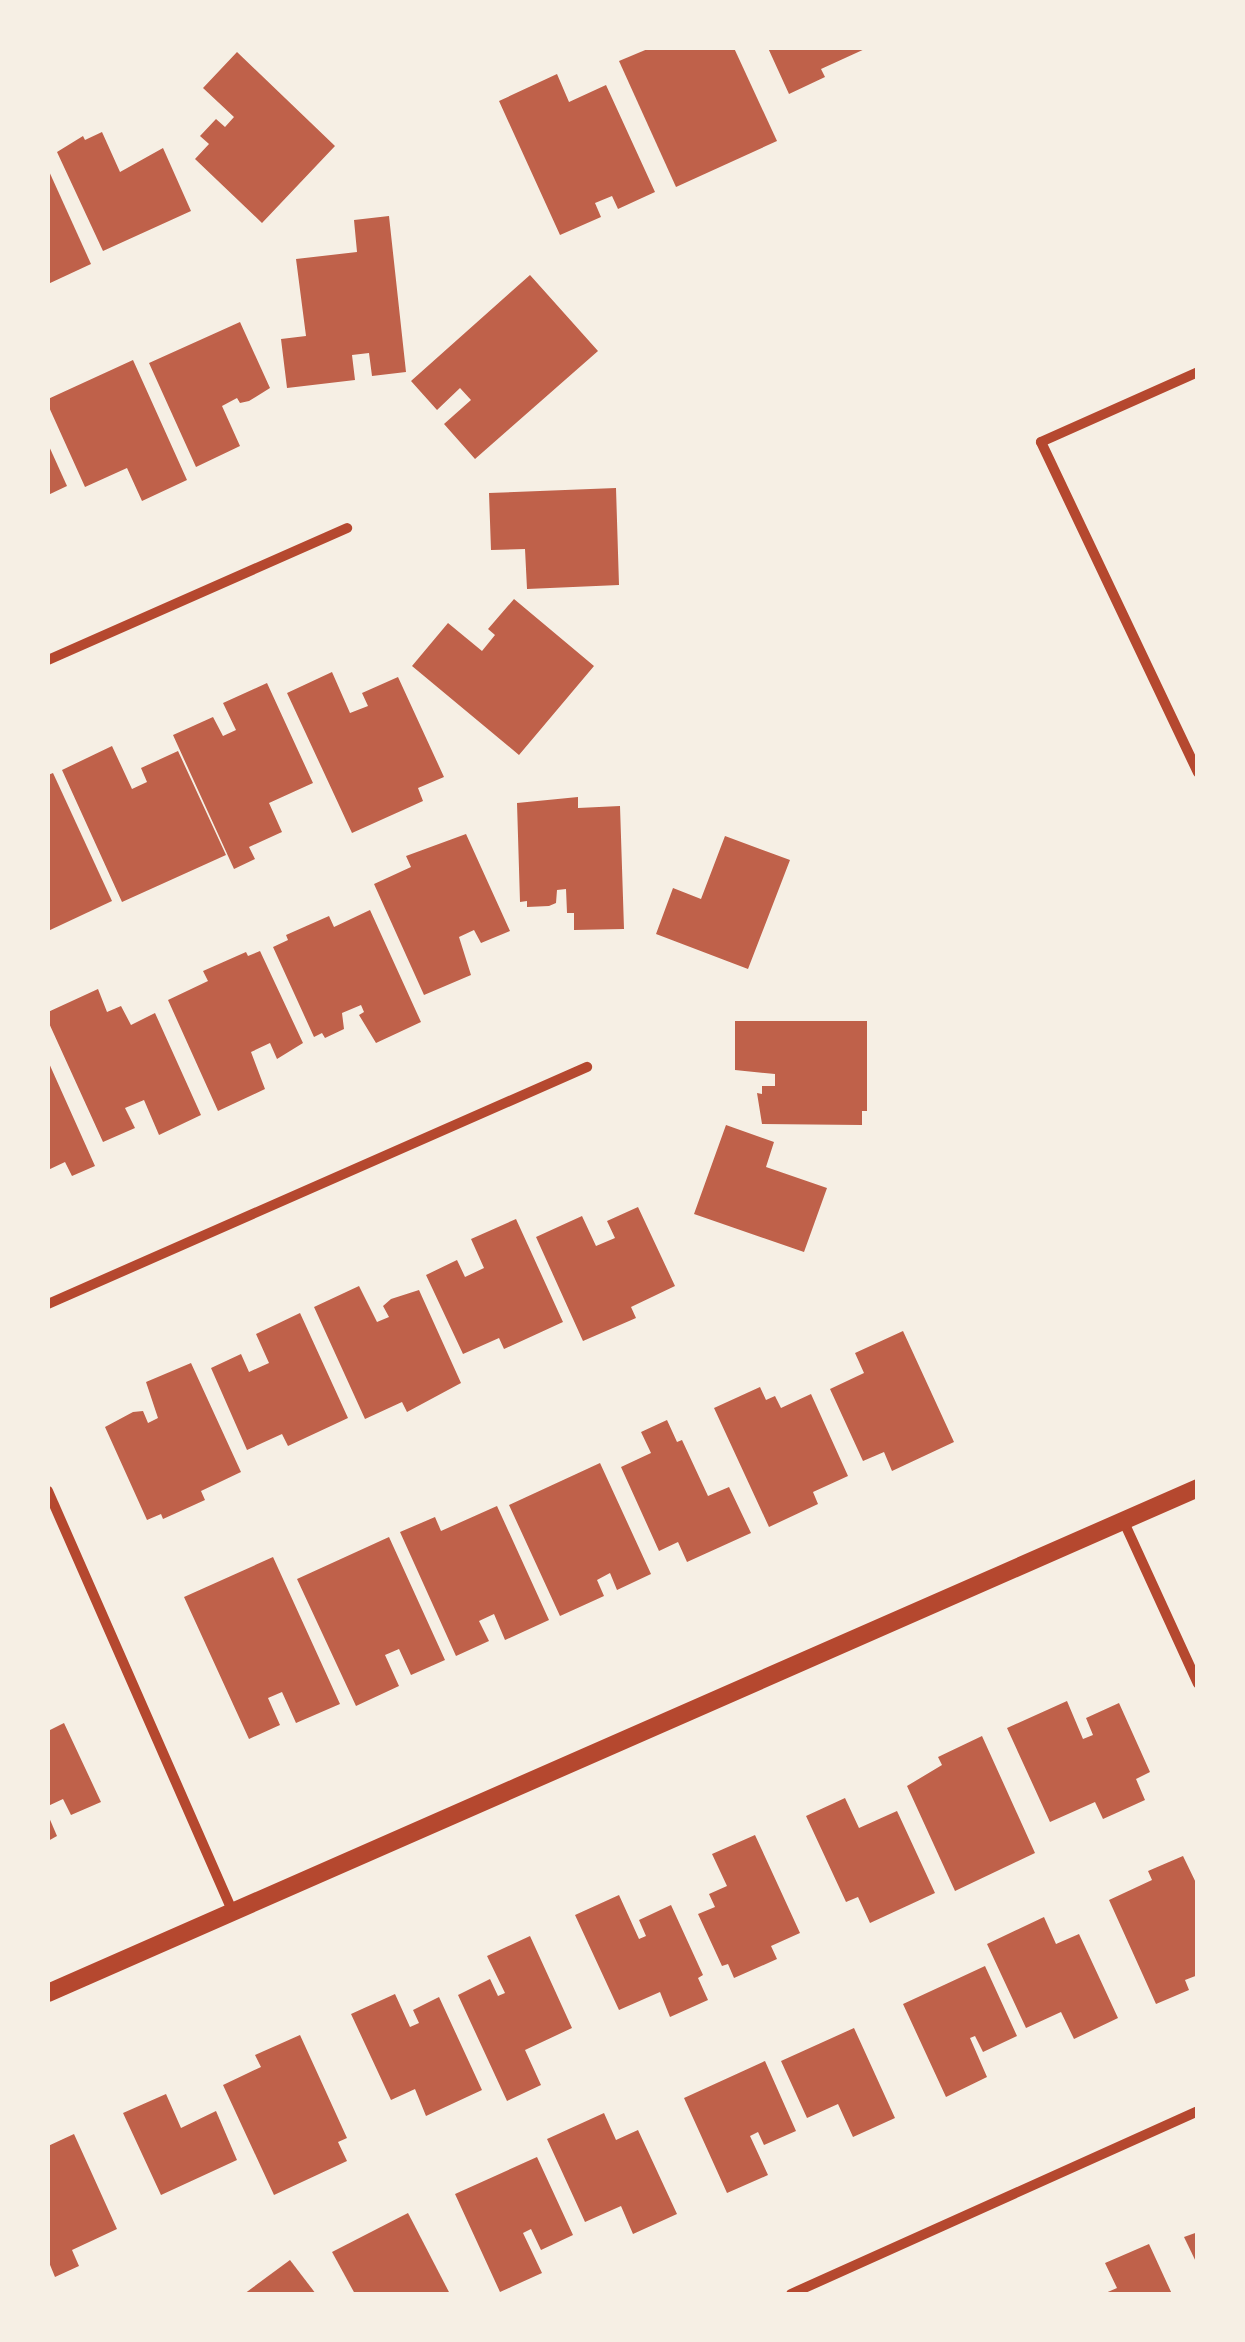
<!DOCTYPE html>
<style>
body{margin:0}
#map{position:relative;width:1245px;height:2342px;overflow:hidden;background:#f6efe4;font-family:"Fira Sans",sans-serif}
div>[style]{position:absolute}
.building>*{inset:0;background:#bf614a}
.minor>*{height:10px;margin:-5px;padding:0 5px;transform-origin:5px;border-radius:5px;background:#b5482f}
.tertiary>*{height:18px;margin:-9px;padding:0 9px;transform-origin:9px;border-radius:9px;background:#b5482f}
span{translate:-50% -50%;white-space:nowrap;text-align:center;line-height:1.15;-webkit-text-stroke:10px #f6efe4;paint-order:stroke}
.frame{position:absolute;inset:0;border:50px solid #f6efe4;pointer-events:none}
</style>
<div id="map">
<div class="building">
<div style="clip-path:polygon(650px 48px,734px 48px,777px 141px,676px 187px,619px 61px)"></div>
<div style="clip-path:polygon(768px 48px,867px 48px,821px 69px,825px 77px,789px 94px)"></div>
<div style="clip-path:polygon(237px 52px,335px 146px,262px 223px,195px 159px,209px 144px,200px 136px,216px 119px,225px 127px,234px 117px,203px 88px)"></div>
<div style="clip-path:polygon(557px 74px,569px 102px,606px 85px,655px 192px,618px 209px,612px 196px,595px 203px,601px 217px,560px 235px,499px 101px)"></div>
<div style="clip-path:polygon(102px 132px,120px 172px,163px 148px,191px 211px,103px 251px,57px 152px,83px 136px,85px 140px)"></div>
<div style="clip-path:polygon(48px 169px,91px 264px,48px 284px)"></div>
<div style="clip-path:polygon(389px 216px,406px 372px,372px 376px,369px 353px,352px 355px,355px 380px,287px 388px,281px 339px,306px 336px,296px 259px,357px 252px,354px 220px)"></div>
<div style="clip-path:polygon(530px 275px,598px 351px,475px 459px,444px 424px,471px 400px,460px 388px,437px 410px,411px 381px)"></div>
<div style="clip-path:polygon(240px 322px,270px 388px,249px 401px,240px 403px,237px 398px,222px 406px,240px 446px,196px 467px,149px 363px)"></div>
<div style="clip-path:polygon(133px 360px,187px 480px,142px 501px,127px 468px,85px 487px,48px 405px,48px 399px)"></div>
<div style="clip-path:polygon(48px 444px,67px 486px,48px 495px)"></div>
<div style="clip-path:polygon(616px 488px,619px 585px,527px 589px,525px 549px,491px 550px,489px 493px)"></div>
<div style="clip-path:polygon(514px 599px,594px 666px,519px 755px,412px 666px,448px 623px,482px 651px,495px 635px,488px 629px)"></div>
<div style="clip-path:polygon(332px 672px,350px 713px,368px 706px,362px 693px,398px 677px,444px 777px,418px 788px,423px 801px,352px 833px,287px 693px)"></div>
<div style="clip-path:polygon(267px 683px,313px 783px,269px 803px,282px 832px,249px 847px,255px 859px,234px 869px,173px 735px,213px 717px,223px 736px,236px 730px,223px 703px)"></div>
<div style="clip-path:polygon(112px 746px,132px 789px,147px 782px,141px 768px,178px 751px,226px 855px,122px 902px,62px 770px)"></div>
<div style="clip-path:polygon(53px 773px,112px 901px,48px 931px,48px 775px)"></div>
<div style="clip-path:polygon(578px 797px,578px 808px,620px 806px,624px 929px,574px 930px,574px 913px,567px 913px,566px 889px,557px 890px,556px 903px,549px 906px,527px 907px,527px 901px,520px 902px,517px 803px)"></div>
<div style="clip-path:polygon(466px 834px,510px 931px,481px 943px,474px 930px,459px 937px,471px 975px,424px 995px,374px 884px,411px 867px,406px 856px)"></div>
<div style="clip-path:polygon(725px 836px,790px 860px,748px 969px,656px 934px,673px 888px,701px 899px)"></div>
<div style="clip-path:polygon(370px 910px,421px 1022px,376px 1043px,359px 1015px,364px 1012px,361px 1005px,342px 1013px,344px 1029px,325px 1038px,322px 1033px,314px 1037px,273px 947px,288px 940px,286px 935px,329px 916px,334px 927px)"></div>
<div style="clip-path:polygon(260px 951px,303px 1043px,277px 1059px,270px 1043px,251px 1052px,265px 1089px,218px 1111px,168px 1000px,208px 981px,203px 971px,246px 952px,248px 956px)"></div>
<div style="clip-path:polygon(98px 989px,107px 1012px,121px 1006px,131px 1025px,155px 1013px,201px 1115px,159px 1135px,144px 1100px,125px 1108px,135px 1128px,103px 1142px,48px 1021px,48px 1012px)"></div>
<div style="clip-path:polygon(735px 1021px,867px 1021px,867px 1111px,862px 1111px,862px 1125px,762px 1124px,757px 1093px,762px 1094px,762px 1086px,775px 1086px,775px 1074px,735px 1070px)"></div>
<div style="clip-path:polygon(48px 1061px,95px 1166px,72px 1176px,65px 1162px,48px 1170px)"></div>
<div style="clip-path:polygon(726px 1125px,774px 1142px,766px 1167px,827px 1188px,804px 1252px,694px 1214px)"></div>
<div style="clip-path:polygon(638px 1207px,675px 1286px,631px 1307px,636px 1318px,583px 1341px,536px 1237px,582px 1216px,596px 1246px,615px 1238px,607px 1221px)"></div>
<div style="clip-path:polygon(516px 1219px,563px 1322px,504px 1349px,499px 1338px,463px 1354px,426px 1275px,457px 1260px,465px 1277px,484px 1268px,471px 1239px)"></div>
<div style="clip-path:polygon(359px 1286px,377px 1322px,389px 1317px,383px 1306px,391px 1299px,419px 1290px,461px 1383px,407px 1412px,402px 1402px,365px 1419px,314px 1307px)"></div>
<div style="clip-path:polygon(300px 1313px,348px 1418px,288px 1446px,282px 1434px,247px 1450px,211px 1368px,241px 1354px,249px 1372px,269px 1363px,256px 1334px)"></div>
<div style="clip-path:polygon(903px 1331px,954px 1442px,892px 1471px,884px 1452px,863px 1461px,830px 1389px,864px 1373px,855px 1353px)"></div>
<div style="clip-path:polygon(191px 1363px,241px 1472px,201px 1491px,205px 1500px,163px 1519px,161px 1514px,147px 1520px,105px 1427px,133px 1412px,143px 1411px,148px 1423px,158px 1418px,146px 1382px)"></div>
<div style="clip-path:polygon(760px 1387px,766px 1400px,775px 1396px,781px 1408px,811px 1394px,848px 1476px,813px 1492px,818px 1504px,769px 1527px,714px 1408px)"></div>
<div style="clip-path:polygon(667px 1420px,677px 1442px,682px 1440px,708px 1496px,729px 1487px,751px 1533px,687px 1562px,678px 1542px,659px 1551px,621px 1467px,651px 1453px,641px 1432px)"></div>
<div style="clip-path:polygon(600px 1463px,651px 1574px,617px 1590px,610px 1573px,597px 1580px,604px 1596px,560px 1616px,509px 1505px)"></div>
<div style="clip-path:polygon(497px 1506px,549px 1620px,505px 1640px,494px 1614px,479px 1621px,489px 1641px,456px 1656px,400px 1532px,435px 1517px,441px 1531px)"></div>
<div style="clip-path:polygon(389px 1537px,445px 1660px,411px 1675px,399px 1649px,385px 1655px,399px 1686px,356px 1706px,297px 1579px)"></div>
<div style="clip-path:polygon(273px 1557px,340px 1704px,296px 1723px,282px 1692px,268px 1698px,280px 1725px,249px 1739px,184px 1597px)"></div>
<div style="clip-path:polygon(1067px 1701px,1083px 1739px,1093px 1735px,1086px 1718px,1119px 1703px,1150px 1772px,1136px 1779px,1145px 1800px,1103px 1819px,1095px 1802px,1050px 1822px,1007px 1728px)"></div>
<div style="clip-path:polygon(64px 1723px,101px 1802px,71px 1815px,63px 1799px,48px 1806px,48px 1731px)"></div>
<div style="clip-path:polygon(982px 1736px,1035px 1853px,955px 1891px,907px 1786px,942px 1765px,938px 1757px)"></div>
<div style="clip-path:polygon(845px 1798px,859px 1828px,897px 1811px,935px 1893px,870px 1923px,858px 1897px,846px 1902px,806px 1816px)"></div>
<div style="clip-path:polygon(48px 1815px,57px 1836px,48px 1841px)"></div>
<div style="clip-path:polygon(755px 1835px,800px 1933px,771px 1946px,777px 1959px,734px 1978px,728px 1964px,722px 1966px,698px 1914px,715px 1907px,709px 1894px,727px 1886px,712px 1854px)"></div>
<div style="clip-path:polygon(1183px 1856px,1198px 1887px,1198px 1975px,1185px 1980px,1189px 1990px,1156px 2004px,1109px 1900px,1152px 1880px,1148px 1871px)"></div>
<div style="clip-path:polygon(619px 1895px,639px 1939px,646px 1936px,639px 1920px,671px 1905px,703px 1975px,698px 1978px,708px 2000px,670px 2017px,660px 1992px,619px 2010px,575px 1915px)"></div>
<div style="clip-path:polygon(1044px 1917px,1056px 1944px,1079px 1934px,1118px 2018px,1074px 2039px,1061px 2012px,1026px 2028px,987px 1944px)"></div>
<div style="clip-path:polygon(530px 1936px,572px 2028px,525px 2050px,541px 2085px,507px 2101px,458px 1995px,490px 1979px,498px 1996px,505px 1993px,487px 1956px)"></div>
<div style="clip-path:polygon(985px 1966px,1017px 2036px,983px 2052px,975px 2036px,970px 2038px,987px 2077px,946px 2097px,903px 2004px)"></div>
<div style="clip-path:polygon(395px 1994px,410px 2027px,419px 2023px,413px 2010px,439px 1997px,482px 2090px,426px 2116px,415px 2089px,391px 2100px,351px 2014px)"></div>
<div style="clip-path:polygon(854px 2028px,895px 2118px,853px 2137px,838px 2104px,807px 2118px,781px 2061px)"></div>
<div style="clip-path:polygon(300px 2035px,347px 2138px,338px 2142px,347px 2161px,274px 2195px,223px 2085px,261px 2067px,255px 2055px)"></div>
<div style="clip-path:polygon(765px 2061px,796px 2131px,764px 2145px,758px 2132px,750px 2136px,768px 2175px,727px 2193px,684px 2098px)"></div>
<div style="clip-path:polygon(166px 2094px,181px 2128px,216px 2111px,237px 2160px,161px 2195px,123px 2113px)"></div>
<div style="clip-path:polygon(604px 2113px,616px 2140px,638px 2130px,677px 2214px,633px 2234px,621px 2206px,585px 2222px,547px 2139px)"></div>
<div style="clip-path:polygon(74px 2134px,117px 2229px,72px 2250px,79px 2266px,55px 2277px,48px 2260px,48px 2146px)"></div>
<div style="clip-path:polygon(537px 2157px,573px 2235px,541px 2250px,531px 2229px,523px 2233px,542px 2273px,500px 2292px,455px 2194px)"></div>
<div style="clip-path:polygon(408px 2213px,450px 2294px,355px 2294px,332px 2252px)"></div>
<div style="clip-path:polygon(1198px 2232px,1198px 2266px,1184px 2237px)"></div>
<div style="clip-path:polygon(1149px 2244px,1172px 2294px,1103px 2294px,1117px 2288px,1105px 2263px)"></div>
<div style="clip-path:polygon(290px 2260px,316px 2294px,244px 2294px)"></div>
</div>
<div class="minor">
<div style="left:1198px;top:372px;width:172px;rotate:156deg"></div>
<div style="left:1041px;top:442px;width:366px;rotate:64.6deg"></div>
<div style="left:48px;top:660px;width:327px;rotate:-23.8deg"></div>
<div style="left:48px;top:1304px;width:589px;rotate:-23.74deg"></div>
<div style="left:48px;top:1491px;width:460px;rotate:66.3deg"></div>
<div style="left:1123px;top:1520px;width:180px;rotate:65.4deg"></div>
<div style="left:791px;top:2294px;width:446px;rotate:-24.2deg"></div>
</div>
<div class="tertiary">
<div style="left:48px;top:1993px;width:1256px;rotate:-23.71deg"></div>
</div>
<div class="frame"></div>
</div>
